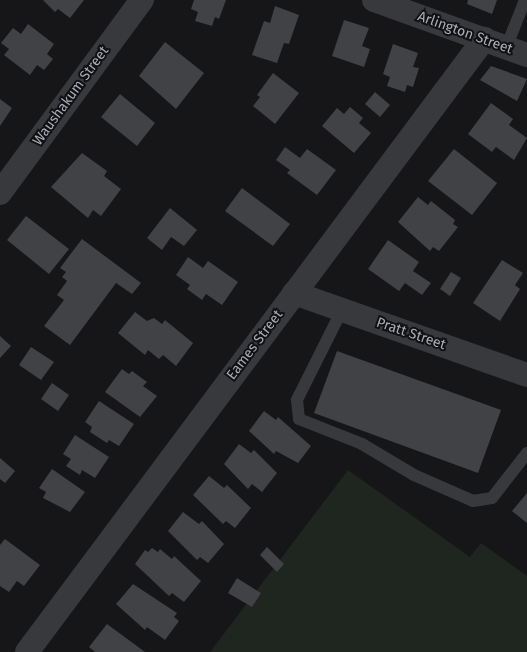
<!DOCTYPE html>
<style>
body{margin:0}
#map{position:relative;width:527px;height:652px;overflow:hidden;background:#161618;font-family:"Fira Sans",sans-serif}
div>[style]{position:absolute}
.green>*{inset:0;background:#1e261f}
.building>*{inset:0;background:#404245}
.lane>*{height:12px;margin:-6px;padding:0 6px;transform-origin:6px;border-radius:6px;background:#37393d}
.street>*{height:24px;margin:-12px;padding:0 12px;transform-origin:12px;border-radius:12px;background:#37393d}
span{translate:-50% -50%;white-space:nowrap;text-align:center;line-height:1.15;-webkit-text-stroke:4px #111113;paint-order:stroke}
.street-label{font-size:14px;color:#a9aeb8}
</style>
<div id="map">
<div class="green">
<div style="clip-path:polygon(348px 470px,470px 557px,481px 543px,527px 576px,527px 652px,210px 652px)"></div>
</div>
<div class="building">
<div style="clip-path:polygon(43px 0,84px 0,70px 18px,58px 9px,55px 12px)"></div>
<div style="clip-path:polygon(194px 0,226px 0,219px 19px,215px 17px,212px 26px,195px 21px,198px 12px,191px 9px)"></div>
<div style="clip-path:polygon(468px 0,497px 0,492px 14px,467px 4px)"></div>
<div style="clip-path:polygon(275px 6px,299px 15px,289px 44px,284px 43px,277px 63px,252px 55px,264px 21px,270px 23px)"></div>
<div style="clip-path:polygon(344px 20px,369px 28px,362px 46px,370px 49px,364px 67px,332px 56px)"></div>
<div style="clip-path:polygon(28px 24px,54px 44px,47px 54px,53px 59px,44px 70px,37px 65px,30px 75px,4px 55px,9px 49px,1px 43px,13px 28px,21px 34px)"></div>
<div style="clip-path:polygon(165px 42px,204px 73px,176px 109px,139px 76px)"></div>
<div style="clip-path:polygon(393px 44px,418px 53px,413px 67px,419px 68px,413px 87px,407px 85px,405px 92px,387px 86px,390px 77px,383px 74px)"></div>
<div style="clip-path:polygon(491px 66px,527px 79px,517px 101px,480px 80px)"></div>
<div style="clip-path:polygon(273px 73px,299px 93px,275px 124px,253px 106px,260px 97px,257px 95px)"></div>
<div style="clip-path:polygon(375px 92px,390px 105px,380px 117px,365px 104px)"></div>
<div style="clip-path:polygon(120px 94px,155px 123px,137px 146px,101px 117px)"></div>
<div style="clip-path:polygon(0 99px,12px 108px,0 126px)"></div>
<div style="clip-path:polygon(491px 103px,513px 119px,509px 125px,527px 138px,514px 160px,496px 147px,492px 152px,468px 134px)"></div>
<div style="clip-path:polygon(350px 107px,363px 118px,359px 123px,371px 133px,354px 153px,322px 126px,337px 108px,344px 114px)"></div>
<div style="clip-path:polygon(285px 147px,300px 158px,307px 149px,336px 170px,317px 195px,287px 173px,290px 170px,276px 160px)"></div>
<div style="clip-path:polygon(454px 149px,497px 183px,472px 215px,428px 181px)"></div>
<div style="clip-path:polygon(82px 153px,107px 171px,104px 176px,121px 189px,101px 216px,93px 210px,88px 218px,51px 187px)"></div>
<div style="clip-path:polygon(242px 188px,290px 224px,273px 246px,225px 211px)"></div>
<div style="clip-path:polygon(418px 197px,428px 205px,431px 201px,455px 220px,453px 224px,458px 227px,439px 251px,433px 247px,430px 251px,398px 222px)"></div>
<div style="clip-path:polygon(170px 208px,197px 230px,184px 246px,171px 237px,162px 250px,147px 238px)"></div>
<div style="clip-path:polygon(26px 216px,69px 249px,49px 274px,7px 240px)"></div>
<div style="clip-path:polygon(82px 239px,141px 283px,132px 294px,116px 283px,70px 345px,44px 326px,64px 300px,57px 295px,67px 281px,62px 277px,66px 272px,60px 268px)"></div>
<div style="clip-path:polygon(388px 240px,419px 262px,413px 271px,431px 283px,422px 295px,405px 283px,399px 291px,368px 269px)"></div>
<div style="clip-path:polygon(188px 257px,203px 268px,208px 261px,238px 282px,222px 305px,206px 294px,202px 300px,187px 289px,190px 285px,176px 275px)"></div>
<div style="clip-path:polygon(502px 260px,523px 273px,515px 285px,520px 289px,500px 321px,473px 303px)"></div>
<div style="clip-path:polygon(451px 272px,461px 278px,450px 296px,440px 289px)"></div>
<div style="clip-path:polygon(135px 312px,147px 321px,154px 318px,162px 324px,165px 320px,193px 343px,176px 366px,163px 355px,159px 359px,148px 350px,145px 355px,118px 333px)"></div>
<div style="clip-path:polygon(0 336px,11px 346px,0 358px)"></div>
<div style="clip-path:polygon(31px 347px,54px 362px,41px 380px,19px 365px)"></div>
<div style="clip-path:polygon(337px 351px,501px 410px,478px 473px,314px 413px)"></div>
<div style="clip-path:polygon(122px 369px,129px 374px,132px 371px,147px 382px,143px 386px,157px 396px,140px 417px,105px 392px)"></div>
<div style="clip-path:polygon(52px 383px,69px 395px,58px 411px,41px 399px)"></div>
<div style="clip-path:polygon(99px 401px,134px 424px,119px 446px,109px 440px,107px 443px,90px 432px,92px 427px,85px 422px)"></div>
<div style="clip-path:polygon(264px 411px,276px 420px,278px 417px,311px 446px,298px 463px,276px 451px,274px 454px,249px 431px)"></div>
<div style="clip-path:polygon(75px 435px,109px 457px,95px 478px,82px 470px,80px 475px,66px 466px,71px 459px,63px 454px)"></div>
<div style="clip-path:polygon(239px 444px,251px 453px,254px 450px,277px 473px,262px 492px,252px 484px,248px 489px,224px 464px)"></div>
<div style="clip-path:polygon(0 458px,15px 471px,5px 483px,0 479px)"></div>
<div style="clip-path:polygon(52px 469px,85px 492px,70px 512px,43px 498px,46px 492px,39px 488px)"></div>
<div style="clip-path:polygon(209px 476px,224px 488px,227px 485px,251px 508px,235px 528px,226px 521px,223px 524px,193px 495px)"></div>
<div style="clip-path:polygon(527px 493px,527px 523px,512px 511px)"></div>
<div style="clip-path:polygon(183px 512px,199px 524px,202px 521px,224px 544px,208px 563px,200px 557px,197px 560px,168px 531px)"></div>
<div style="clip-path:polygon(5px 539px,40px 565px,24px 586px,17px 581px,9px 592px,0 586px,0 545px)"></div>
<div style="clip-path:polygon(267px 547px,284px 564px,277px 572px,260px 555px)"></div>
<div style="clip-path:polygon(152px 548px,158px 552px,160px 549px,172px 559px,174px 556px,201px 581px,184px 602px,172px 593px,169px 596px,135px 564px,145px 550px,148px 552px)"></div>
<div style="clip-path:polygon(237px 578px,261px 593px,252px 607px,228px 593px)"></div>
<div style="clip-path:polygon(133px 584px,177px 613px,174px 617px,179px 621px,165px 640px,147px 627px,145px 630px,116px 604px)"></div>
<div style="clip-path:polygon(107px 624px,145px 652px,95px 652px,89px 647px)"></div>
</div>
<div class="lane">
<div style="left:506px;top:48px;width:52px;rotate:-68.4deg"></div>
<div style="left:342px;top:310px;width:101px;rotate:116.6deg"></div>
<div style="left:297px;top:400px;width:19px;rotate:84deg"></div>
<div style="left:299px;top:419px;width:68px;rotate:21.6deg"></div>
<div style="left:362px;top:444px;width:61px;rotate:30.8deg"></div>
<div style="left:414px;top:475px;width:64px;rotate:23.8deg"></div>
<div style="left:473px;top:501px;width:19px;rotate:-9deg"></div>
<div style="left:492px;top:498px;width:57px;rotate:-52.1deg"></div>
</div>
<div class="street">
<div style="left:374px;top:0;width:163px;rotate:19.8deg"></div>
<div style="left:0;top:193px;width:240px;rotate:-53.7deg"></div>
<div style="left:294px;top:293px;width:247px;rotate:19.4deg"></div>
<div style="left:27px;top:652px;width:765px;rotate:-53.29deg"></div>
</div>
<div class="street-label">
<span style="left:465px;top:33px;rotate:20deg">Arlington Street</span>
<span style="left:71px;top:96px;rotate:-54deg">Waushakum Street</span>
<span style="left:411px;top:334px;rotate:19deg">Pratt Street</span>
<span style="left:255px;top:345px;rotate:-53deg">Eames Street</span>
</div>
</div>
